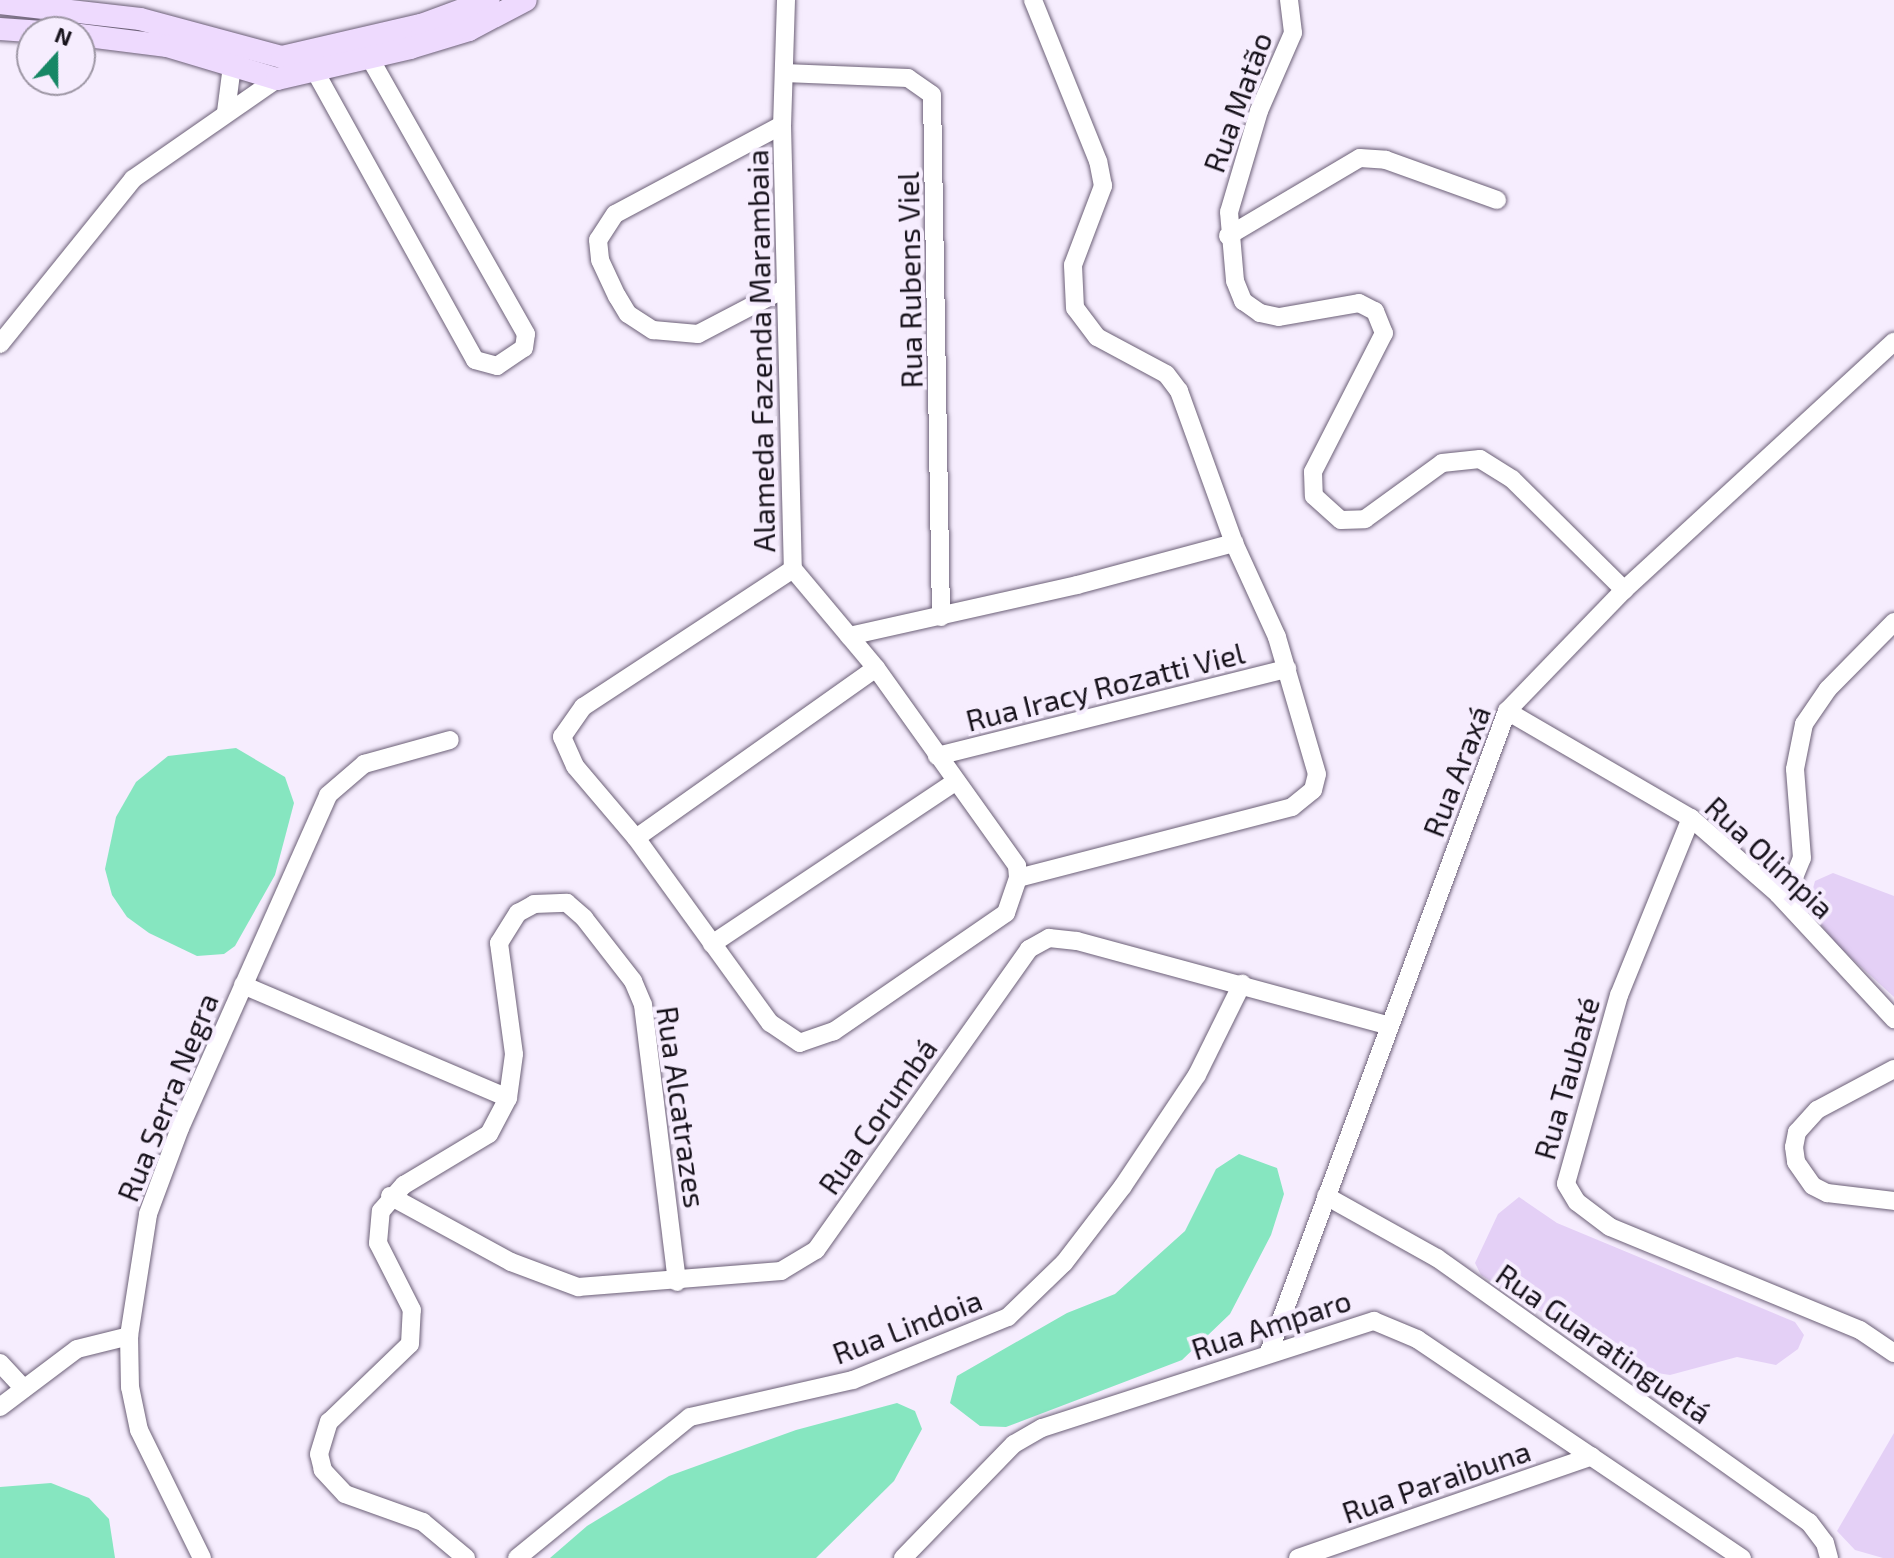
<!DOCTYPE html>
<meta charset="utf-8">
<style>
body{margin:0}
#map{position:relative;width:1894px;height:1558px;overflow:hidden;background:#f6edfe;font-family:"Exo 2",sans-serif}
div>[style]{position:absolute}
.green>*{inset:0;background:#e4d0f6}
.water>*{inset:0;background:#86e6c0}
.roads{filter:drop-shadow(0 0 2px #6c6077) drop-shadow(0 0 2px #6c6077)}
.minor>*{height:18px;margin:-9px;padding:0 9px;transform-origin:9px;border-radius:9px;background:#fff}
.major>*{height:22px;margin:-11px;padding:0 11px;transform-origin:11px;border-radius:11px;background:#eedafe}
span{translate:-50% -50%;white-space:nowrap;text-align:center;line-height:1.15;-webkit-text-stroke:8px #f6edfe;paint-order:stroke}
.street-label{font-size:30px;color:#18131c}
.north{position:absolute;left:16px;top:16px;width:80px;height:80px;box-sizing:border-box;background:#f6edfe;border:2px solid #9d96a4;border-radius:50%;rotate:21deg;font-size:22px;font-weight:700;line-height:32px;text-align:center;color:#18131c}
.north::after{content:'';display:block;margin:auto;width:28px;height:36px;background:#178765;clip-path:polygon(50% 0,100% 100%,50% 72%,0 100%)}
</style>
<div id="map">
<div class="green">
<div style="clip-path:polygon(1833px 873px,1894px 896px,1894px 997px,1835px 943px,1808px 907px,1815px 881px)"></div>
<div style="clip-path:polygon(1519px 1197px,1557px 1223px,1795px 1322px,1804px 1335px,1798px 1349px,1776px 1365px,1737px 1357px,1670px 1375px,1644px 1371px,1607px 1353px,1481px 1275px,1475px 1263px,1498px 1214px)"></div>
<div style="clip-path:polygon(1894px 1433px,1894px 1558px,1883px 1558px,1855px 1550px,1837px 1531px)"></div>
</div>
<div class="water">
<div style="clip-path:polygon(236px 748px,285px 777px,294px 803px,275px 875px,235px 946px,224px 954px,197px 956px,149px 933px,127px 917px,112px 895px,105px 869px,116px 817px,136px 782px,168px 756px)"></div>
<div style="clip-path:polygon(1239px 1154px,1277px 1168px,1284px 1194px,1271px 1235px,1230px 1314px,1182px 1360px,1006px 1427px,980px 1426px,950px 1403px,957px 1376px,1067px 1313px,1115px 1294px,1185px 1231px,1216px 1169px)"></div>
<div style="clip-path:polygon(897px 1403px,915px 1411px,922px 1429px,894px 1481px,816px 1558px,550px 1558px,587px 1526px,669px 1476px,796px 1430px)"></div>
<div style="clip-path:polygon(51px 1483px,89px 1498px,109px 1519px,115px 1558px,0 1558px,0 1487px)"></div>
</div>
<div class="roads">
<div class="minor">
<div style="left:786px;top:0;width:125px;rotate:91.8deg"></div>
<div style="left:782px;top:125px;width:444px;rotate:88.6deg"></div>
<div style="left:793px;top:569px;width:129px;rotate:50deg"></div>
<div style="left:876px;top:668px;width:243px;rotate:54.5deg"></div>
<div style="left:1017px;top:866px;width:12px;rotate:85deg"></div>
<div style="left:1018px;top:878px;width:37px;rotate:109deg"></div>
<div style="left:1006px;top:913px;width:209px;rotate:145.5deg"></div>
<div style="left:834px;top:1031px;width:36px;rotate:161deg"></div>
<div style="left:800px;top:1043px;width:36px;rotate:-146deg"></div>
<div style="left:770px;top:1023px;width:228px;rotate:-125.9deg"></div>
<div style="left:636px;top:838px;width:94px;rotate:-130.3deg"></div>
<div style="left:575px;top:766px;width:32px;rotate:-114deg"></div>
<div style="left:562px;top:737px;width:37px;rotate:-55deg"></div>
<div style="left:583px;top:707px;width:251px;rotate:-33.3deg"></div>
<div style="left:1289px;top:0;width:33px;rotate:83deg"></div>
<div style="left:1293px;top:33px;width:85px;rotate:113.6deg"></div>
<div style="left:1259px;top:111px;width:105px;rotate:106.5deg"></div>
<div style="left:1229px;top:212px;width:69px;rotate:85deg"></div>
<div style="left:1235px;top:281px;width:22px;rotate:68deg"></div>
<div style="left:1243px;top:301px;width:21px;rotate:35deg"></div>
<div style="left:1260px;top:313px;width:19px;rotate:12deg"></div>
<div style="left:1279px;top:317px;width:81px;rotate:-9.9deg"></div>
<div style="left:1359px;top:303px;width:18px;rotate:27deg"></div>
<div style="left:1375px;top:311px;width:24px;rotate:68deg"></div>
<div style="left:1384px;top:333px;width:156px;rotate:117.1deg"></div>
<div style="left:1313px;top:472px;width:24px;rotate:88deg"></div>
<div style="left:1314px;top:496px;width:36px;rotate:42deg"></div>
<div style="left:1341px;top:520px;width:24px;rotate:-2deg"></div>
<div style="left:1365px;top:519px;width:95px;rotate:-36deg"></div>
<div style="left:1442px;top:463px;width:38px;rotate:-6deg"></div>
<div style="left:1480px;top:459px;width:38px;rotate:32deg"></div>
<div style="left:1512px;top:479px;width:158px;rotate:44.7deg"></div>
<div style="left:316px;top:73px;width:328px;rotate:61deg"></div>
<div style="left:475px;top:360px;width:23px;rotate:15deg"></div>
<div style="left:497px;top:366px;width:32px;rotate:-34deg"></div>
<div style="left:524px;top:348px;width:14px;rotate:-82deg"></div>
<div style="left:526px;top:334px;width:315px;rotate:-119.5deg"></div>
<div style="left:784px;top:73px;width:124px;rotate:2.3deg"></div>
<div style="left:908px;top:78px;width:29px;rotate:35deg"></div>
<div style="left:932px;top:95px;width:522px;rotate:89.01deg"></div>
<div style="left:226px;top:112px;width:46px;rotate:-82.6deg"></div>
<div style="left:232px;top:66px;width:14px;rotate:-51deg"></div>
<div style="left:782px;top:125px;width:189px;rotate:151.9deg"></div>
<div style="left:615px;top:214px;width:31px;rotate:123deg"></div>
<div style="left:598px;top:240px;width:20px;rotate:84deg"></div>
<div style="left:600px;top:260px;width:40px;rotate:65deg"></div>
<div style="left:617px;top:296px;width:21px;rotate:59deg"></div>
<div style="left:628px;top:314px;width:30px;rotate:33deg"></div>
<div style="left:653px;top:330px;width:45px;rotate:5.1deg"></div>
<div style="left:698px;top:334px;width:99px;rotate:-27.6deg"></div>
<div style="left:1228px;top:236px;width:153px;rotate:-30.6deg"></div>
<div style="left:1360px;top:158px;width:26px;rotate:4deg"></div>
<div style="left:1386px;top:160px;width:118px;rotate:19.8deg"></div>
<div style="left:0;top:344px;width:212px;rotate:-51.1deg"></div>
<div style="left:133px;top:179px;width:175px;rotate:-34.8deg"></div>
<div style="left:849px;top:636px;width:234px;rotate:-12.6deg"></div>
<div style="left:1077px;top:585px;width:163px;rotate:-15deg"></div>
<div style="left:1507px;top:711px;width:213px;rotate:30.2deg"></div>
<div style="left:1691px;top:818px;width:116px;rotate:41.1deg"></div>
<div style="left:1778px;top:894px;width:171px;rotate:47.1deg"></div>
<div style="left:937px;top:756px;width:361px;rotate:-14deg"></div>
<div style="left:1691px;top:818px;width:191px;rotate:112.1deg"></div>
<div style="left:1619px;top:995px;width:196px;rotate:105.7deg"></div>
<div style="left:1566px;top:1184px;width:21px;rotate:59deg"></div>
<div style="left:1577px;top:1202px;width:41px;rotate:37.1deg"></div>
<div style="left:1610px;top:1227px;width:270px;rotate:22.4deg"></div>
<div style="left:1860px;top:1330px;width:41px;rotate:34.1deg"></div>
<div style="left:636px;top:838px;width:294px;rotate:-35.3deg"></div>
<div style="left:1018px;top:878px;width:283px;rotate:-14.5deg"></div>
<div style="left:1292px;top:807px;width:27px;rotate:-39deg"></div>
<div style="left:1313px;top:790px;width:16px;rotate:-76deg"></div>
<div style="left:1317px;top:774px;width:143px;rotate:-106.3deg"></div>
<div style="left:1277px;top:637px;width:103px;rotate:-114.6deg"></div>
<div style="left:1234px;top:543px;width:162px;rotate:-109.9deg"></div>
<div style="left:1179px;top:391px;width:21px;rotate:-127deg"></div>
<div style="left:1166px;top:374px;width:78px;rotate:-151.8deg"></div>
<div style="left:1097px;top:337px;width:36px;rotate:-127deg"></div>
<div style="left:1075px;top:308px;width:43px;rotate:-92.7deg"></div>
<div style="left:1073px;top:265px;width:85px;rotate:-69.2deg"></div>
<div style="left:1103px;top:186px;width:25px;rotate:-101deg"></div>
<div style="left:1098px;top:161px;width:174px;rotate:-112deg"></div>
<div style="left:1778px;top:894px;width:25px;rotate:-48deg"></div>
<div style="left:1795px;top:875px;width:18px;rotate:-68deg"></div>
<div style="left:1802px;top:858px;width:89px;rotate:-94.5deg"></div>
<div style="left:1795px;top:769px;width:46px;rotate:-78.7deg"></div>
<div style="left:1804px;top:724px;width:42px;rotate:-55.6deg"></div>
<div style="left:1828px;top:689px;width:94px;rotate:-45.4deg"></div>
<div style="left:712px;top:944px;width:292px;rotate:-33.7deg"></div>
<div style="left:243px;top:985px;width:288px;rotate:23.1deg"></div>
<div style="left:1894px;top:1069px;width:87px;rotate:152deg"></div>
<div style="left:1817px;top:1110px;width:30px;rotate:132deg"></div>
<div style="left:1797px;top:1132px;width:15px;rotate:101deg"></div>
<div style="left:1794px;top:1147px;width:15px;rotate:82deg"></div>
<div style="left:1796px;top:1162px;width:29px;rotate:55deg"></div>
<div style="left:1813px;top:1186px;width:16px;rotate:27deg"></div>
<div style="left:1827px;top:1193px;width:67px;rotate:6.8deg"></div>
<div style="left:390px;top:1196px;width:138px;rotate:28.6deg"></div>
<div style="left:511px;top:1262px;width:72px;rotate:20.5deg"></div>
<div style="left:578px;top:1287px;width:204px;rotate:-4.5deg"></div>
<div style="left:781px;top:1271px;width:41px;rotate:-31deg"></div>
<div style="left:816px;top:1250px;width:369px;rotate:-54.7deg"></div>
<div style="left:1029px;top:949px;width:23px;rotate:-29deg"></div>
<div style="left:1049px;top:938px;width:28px;rotate:6deg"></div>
<div style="left:1077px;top:941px;width:324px;rotate:15.2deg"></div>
<div style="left:1326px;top:1196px;width:127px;rotate:29.2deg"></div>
<div style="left:1437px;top:1258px;width:456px;rotate:35.4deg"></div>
<div style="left:1809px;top:1522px;width:26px;rotate:53deg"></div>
<div style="left:1825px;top:1543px;width:16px;rotate:75deg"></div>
<div style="left:1269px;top:1352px;width:684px;rotate:-69.63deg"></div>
<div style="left:1507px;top:711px;width:168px;rotate:-46deg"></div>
<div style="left:1624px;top:590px;width:367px;rotate:-42.6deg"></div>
<div style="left:0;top:1363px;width:35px;rotate:47deg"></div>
<div style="left:0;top:1407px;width:96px;rotate:-37deg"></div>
<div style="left:77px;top:1349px;width:54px;rotate:-14deg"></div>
<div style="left:202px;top:1558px;width:143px;rotate:-116.2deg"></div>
<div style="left:139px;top:1430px;width:44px;rotate:-101.8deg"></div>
<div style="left:130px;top:1387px;width:51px;rotate:-91.1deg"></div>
<div style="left:129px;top:1336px;width:123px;rotate:-81.1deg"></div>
<div style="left:148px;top:1214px;width:92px;rotate:-69.6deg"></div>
<div style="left:180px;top:1128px;width:364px;rotate:-66deg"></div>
<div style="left:328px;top:795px;width:48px;rotate:-40.7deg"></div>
<div style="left:364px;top:764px;width:89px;rotate:-15.6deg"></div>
<div style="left:466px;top:1558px;width:56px;rotate:-140.1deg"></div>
<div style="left:423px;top:1522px;width:83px;rotate:-160.3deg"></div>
<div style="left:345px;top:1494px;width:33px;rotate:-133deg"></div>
<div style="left:323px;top:1470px;width:16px;rotate:-104deg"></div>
<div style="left:319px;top:1454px;width:34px;rotate:-73deg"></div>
<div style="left:329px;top:1422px;width:112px;rotate:-43.9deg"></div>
<div style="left:410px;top:1344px;width:34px;rotate:-87deg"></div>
<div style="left:412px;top:1310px;width:75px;rotate:-116.9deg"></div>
<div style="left:378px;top:1243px;width:32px;rotate:-85deg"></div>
<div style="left:381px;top:1211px;width:35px;rotate:-49deg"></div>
<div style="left:404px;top:1185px;width:99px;rotate:-31deg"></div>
<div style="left:489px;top:1134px;width:41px;rotate:-62.2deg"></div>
<div style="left:508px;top:1098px;width:44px;rotate:-82.2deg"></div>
<div style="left:514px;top:1054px;width:112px;rotate:-97.7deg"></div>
<div style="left:499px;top:943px;width:36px;rotate:-58deg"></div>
<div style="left:518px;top:913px;width:18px;rotate:-29deg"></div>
<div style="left:534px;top:904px;width:33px;rotate:-2deg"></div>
<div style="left:567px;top:903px;width:23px;rotate:41deg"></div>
<div style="left:584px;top:918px;width:80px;rotate:52.1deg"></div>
<div style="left:633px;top:981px;width:26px;rotate:67deg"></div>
<div style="left:643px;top:1005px;width:279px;rotate:83deg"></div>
<div style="left:517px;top:1558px;width:223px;rotate:-39.2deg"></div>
<div style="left:690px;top:1417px;width:167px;rotate:-12.8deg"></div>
<div style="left:853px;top:1380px;width:167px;rotate:-22.1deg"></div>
<div style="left:1008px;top:1317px;width:78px;rotate:-44deg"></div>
<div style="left:1064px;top:1263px;width:97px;rotate:-52.5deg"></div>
<div style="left:1123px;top:1186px;width:133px;rotate:-56.3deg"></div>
<div style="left:1197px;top:1075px;width:102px;rotate:-63.7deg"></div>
<div style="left:903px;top:1558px;width:159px;rotate:-45.8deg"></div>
<div style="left:1014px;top:1444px;width:32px;rotate:-30deg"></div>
<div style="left:1042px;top:1428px;width:349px;rotate:-17.9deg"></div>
<div style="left:1374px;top:1321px;width:47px;rotate:22.7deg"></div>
<div style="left:1417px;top:1339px;width:392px;rotate:34deg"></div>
<div style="left:1298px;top:1558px;width:311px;rotate:-19.1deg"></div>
</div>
<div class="major">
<div style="left:0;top:3px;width:141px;rotate:6.5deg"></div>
<div style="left:140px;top:19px;width:147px;rotate:15deg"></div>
<div style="left:282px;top:57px;width:143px;rotate:-13deg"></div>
<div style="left:421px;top:25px;width:72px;rotate:-20.2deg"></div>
<div style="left:0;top:29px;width:39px;rotate:4deg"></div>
<div style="left:80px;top:35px;width:88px;rotate:7.2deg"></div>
<div style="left:167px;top:46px;width:115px;rotate:16.7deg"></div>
<div style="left:277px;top:79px;width:137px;rotate:-13.1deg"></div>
<div style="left:410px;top:48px;width:62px;rotate:-17deg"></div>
<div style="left:469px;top:30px;width:64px;rotate:-27.8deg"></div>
</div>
</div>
<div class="street-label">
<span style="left:1237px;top:102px;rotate:-70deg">Rua Matão</span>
<span style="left:909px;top:280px;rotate:-91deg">Rua Rubens Viel</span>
<span style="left:760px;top:351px;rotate:-91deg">Alameda Fazenda Marambaia</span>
<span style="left:1105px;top:686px;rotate:-14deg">Rua Iracy Rozatti Viel</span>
<span style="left:1456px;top:771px;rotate:-69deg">Rua Araxá</span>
<span style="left:1770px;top:857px;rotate:43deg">Rua Olimpia</span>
<span style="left:1566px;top:1078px;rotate:-74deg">Rua Taubaté</span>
<span style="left:167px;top:1097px;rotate:-68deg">Rua Serra Negra</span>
<span style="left:682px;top:1107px;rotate:82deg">Rua Alcatrazes</span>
<span style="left:877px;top:1116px;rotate:-55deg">Rua Corumbá</span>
<span style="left:1271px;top:1324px;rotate:-18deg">Rua Amparo</span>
<span style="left:907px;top:1326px;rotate:-21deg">Rua Lindoia</span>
<span style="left:1604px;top:1343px;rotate:35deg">Rua Guaratinguetá</span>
<span style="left:1436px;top:1481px;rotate:-19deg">Rua Paraibuna</span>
</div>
<div class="north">N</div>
</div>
